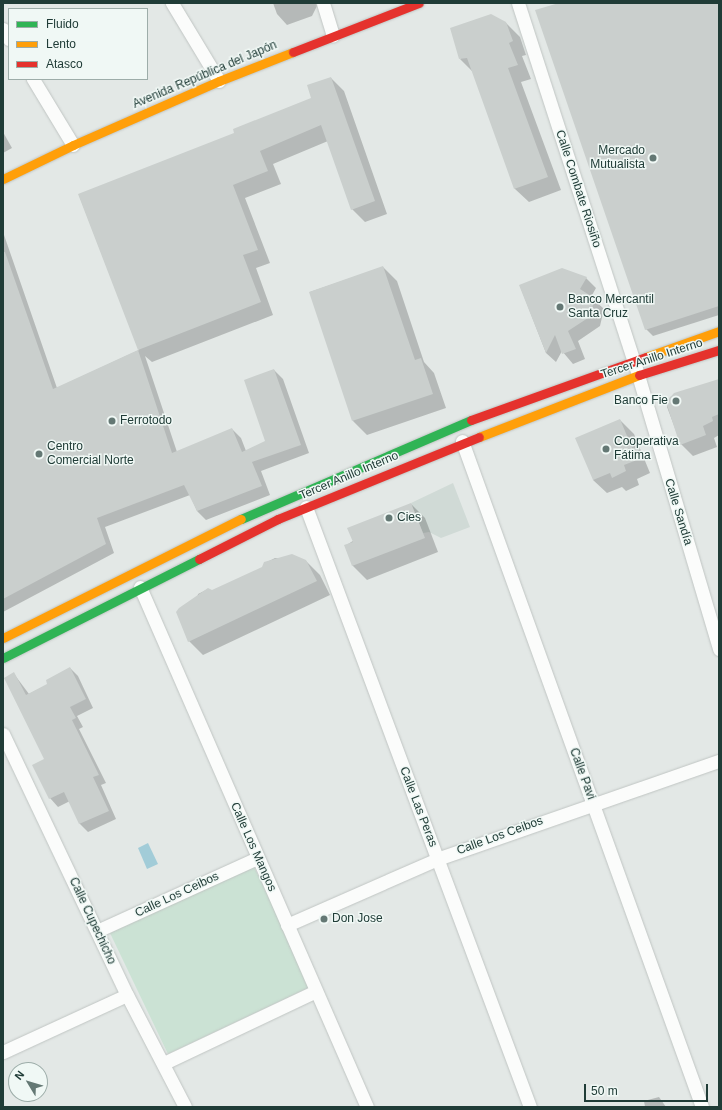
<!DOCTYPE html>
<meta charset="utf-8">
<style>
body{margin:0}
#map{position:relative;width:722px;height:1110px;overflow:hidden;background:#e3e8e6;font-family:Arial,sans-serif}
div>[style]{position:absolute}
.built>*{inset:0;background:#d0dad6}
.green>*{inset:0;background:#cbe2d4}
.water>*{inset:0;background:#a2ccd8}
.shadow>*{inset:0;background:#0003}
.building>*{inset:0;background:#cacfcd}
.roads{filter:drop-shadow(0 0 1px #c0c5c3) drop-shadow(0 0 1px #c0c5c3)}
.street>*{height:13px;margin:-6.5px;padding:0 6.5px;transform-origin:6.5px;border-radius:6.5px;background:#fbfcfb}
.fast>*{height:9px;margin:-4.5px;padding:0 4.5px;transform-origin:4.5px;border-radius:4.5px;background:#30b455}
.slow>*{height:9px;margin:-4.5px;padding:0 4.5px;transform-origin:4.5px;border-radius:4.5px;background:#ff9f0a}
.jam>*{height:9px;margin:-4.5px;padding:0 4.5px;transform-origin:4.5px;border-radius:4.5px;background:#e5322d}
.dots>*{width:11px;height:11px;translate:-50% -50%;box-sizing:border-box;border:2px solid #f0f8f5;border-radius:50%}
span{translate:-50% -50%;white-space:nowrap;text-align:center;line-height:1.15;-webkit-text-stroke:3px #f0f8f5;paint-order:stroke}
.street-label{font-size:12px;color:#203c37}
.poi-label{font-size:12px;color:#203c37}
.right{translate:-100% -50%;text-align:right}
.left{translate:0 -50%;text-align:left}
.frame{position:absolute;inset:0;border:4px solid #203c37;pointer-events:none}
.legend{position:absolute;left:8px;top:8px;width:140px;height:72px;box-sizing:border-box;background:#f0f8f5;border:1px solid #9dada9;margin:0;padding:5px 7px;list-style:none;font-size:12px;color:#203c37}
.legend li{display:flex;align-items:center;gap:8px;height:20px}
.legend b{width:20px;border:1px solid #9dada9}
.north{position:absolute;left:8px;top:1062px;width:40px;height:40px;box-sizing:border-box;background:#f0f8f5;border:1px solid #9dada9;border-radius:50%;rotate:308deg;font-size:11px;font-weight:700;line-height:16px;text-align:center;color:#203c37}
.north::after{content:'';display:block;margin:auto;width:14px;height:18px;background:#647874;clip-path:polygon(50% 0,100% 100%,50% 72%,0 100%)}
.scale{position:absolute;left:584px;top:1084px;width:124px;height:18px;box-sizing:border-box;border:2px solid #203c37;border-top:0;padding-left:5px;font-size:12px;line-height:14px;white-space:nowrap;color:#203c37;-webkit-text-stroke:3px #f0f8f5;paint-order:stroke}
</style>
<div id="map">
<div class="built">
<div style="clip-path:polygon(453px 483px,470px 527px,441px 538px,429px 532px,423px 533px,411px 503px)"></div>
</div>
<div class="green">
<div style="clip-path:polygon(253px 865px,312px 986px,168px 1054px,110px 933px)"></div>
</div>
<div class="water">
<div style="clip-path:polygon(148px 843px,158px 864px,147px 869px,138px 848px)"></div>
</div>
<div class="shadow">
<div style="clip-path:polygon(273px 3px,316px 3px,317px 6px,312px 16px,287px 25px,277px 14px)"></div>
<div style="clip-path:polygon(563px 3px,719px 3px,719px 315px,653px 336px,646px 329px)"></div>
<div style="clip-path:polygon(506px 23px,520px 37px,526px 55px,522px 56px,531px 79px,521px 82px,561px 190px,529px 202px,515px 189px,473px 72px,460px 59px)"></div>
<div style="clip-path:polygon(331px 78px,344px 91px,387px 214px,365px 222px,352px 209px,328px 141px,273px 164px,281px 184px,245px 198px,270px 263px,256px 268px,273px 315px,152px 362px,145px 356px,177px 452px,232px 429px,241px 438px,246px 451px,267px 441px,274px 370px,283px 379px,309px 453px,261px 471px,270px 495px,206px 520px,197px 511px,190px 495px,105px 527px,114px 553px,3px 612px,3px 232px,57px 388px,139px 350px,79px 195px,235px 134px,313px 98px)"></div>
<div style="clip-path:polygon(3px 132px,12px 148px,3px 153px)"></div>
<div style="clip-path:polygon(383px 267px,397px 281px,424px 362px,434px 373px,446px 408px,367px 435px,353px 421px,310px 292px)"></div>
<div style="clip-path:polygon(586px 278px,596px 288px,591px 297px,604px 309px,600px 326px,578px 341px,585px 359px,573px 364px,562px 351px,556px 362px,546px 353px,520px 286px)"></div>
<div style="clip-path:polygon(719px 380px,719px 435px,714px 438px,717px 447px,693px 456px,681px 444px,667px 407px,670px 397px)"></div>
<div style="clip-path:polygon(620px 420px,634px 434px,650px 473px,637px 479px,639px 485px,626px 491px,622px 487px,607px 493px,593px 480px)"></div>
<div style="clip-path:polygon(411px 504px,425px 518px,438px 552px,367px 580px,353px 566px,345px 546px)"></div>
<div style="clip-path:polygon(275px 558px,306px 561px,320px 575px,330px 595px,203px 655px,189px 641px,198px 594px,208px 589px,212px 591px,263px 568px,265px 563px)"></div>
<div style="clip-path:polygon(70px 668px,78px 676px,93px 708px,77px 716px,83px 727px,79px 729px,106px 783px,101px 785px,116px 819px,88px 832px,80px 824px,70px 801px,58px 807px,50px 798px,45px 760px,14px 674px,29px 694px,49px 684px)"></div>
<div style="clip-path:polygon(659px 1097px,666px 1107px,645px 1107px,644px 1101px)"></div>
</div>
<div class="building">
<div style="clip-path:polygon(559px 3px,719px 3px,719px 306px,645px 330px,535px 10px)"></div>
<div style="clip-path:polygon(491px 14px,506px 22px,513px 41px,509px 43px,518px 65px,508px 68px,548px 177px,514px 189px,467px 58px,459px 59px,450px 28px)"></div>
<div style="clip-path:polygon(331px 77px,375px 201px,351px 210px,321px 125px,260px 151px,268px 171px,233px 185px,258px 250px,243px 255px,261px 302px,138px 350px,78px 194px,234px 133px,233px 129px,311px 98px,307px 85px)"></div>
<div style="clip-path:polygon(3px 252px,5px 252px,53px 389px,138px 350px,172px 453px,232px 428px,242px 452px,265px 441px,244px 380px,274px 369px,301px 445px,252px 462px,262px 486px,197px 511px,184px 485px,97px 518px,106px 544px,3px 599px)"></div>
<div style="clip-path:polygon(383px 266px,415px 360px,421px 358px,433px 394px,352px 421px,309px 292px)"></div>
<div style="clip-path:polygon(562px 268px,587px 277px,580px 289px,594px 298px,591px 316px,568px 331px,576px 349px,562px 354px,555px 335px,546px 353px,519px 285px)"></div>
<div style="clip-path:polygon(719px 379px,719px 414px,712px 417px,713px 421px,703px 426px,706px 435px,680px 445px,666px 402px,674px 393px)"></div>
<div style="clip-path:polygon(620px 419px,637px 460px,624px 465px,626px 471px,612px 478px,610px 473px,593px 480px,575px 438px)"></div>
<div style="clip-path:polygon(411px 503px,425px 538px,352px 566px,344px 545px,353px 542px,347px 528px)"></div>
<div style="clip-path:polygon(292px 554px,306px 560px,317px 581px,188px 642px,176px 612px,179px 608px,208px 588px,212px 590px,262px 567px,264px 562px)"></div>
<div style="clip-path:polygon(70px 667px,86px 699px,70px 707px,76px 718px,72px 720px,99px 775px,93px 777px,109px 811px,79px 824px,64px 792px,49px 799px,32px 765px,44px 759px,4px 678px,14px 672px,26px 695px,47px 684px,46px 680px)"></div>
</div>
<div class="roads">
<div class="street">
<div style="left:172px;top:3px;width:91px;rotate:58.9deg"></div>
<div style="left:323px;top:3px;width:34px;rotate:73deg"></div>
<div style="left:518px;top:3px;width:391px;rotate:72.1deg"></div>
<div style="left:638px;top:375px;width:286px;rotate:73.5deg"></div>
<div style="left:3px;top:29px;width:12px;rotate:59deg"></div>
<div style="left:33px;top:79px;width:77px;rotate:58.8deg"></div>
<div style="left:462px;top:441px;width:708px;rotate:70.18deg"></div>
<div style="left:306px;top:507px;width:640px;rotate:69.53deg"></div>
<div style="left:140px;top:587px;width:567px;rotate:66.42deg"></div>
<div style="left:3px;top:734px;width:289px;rotate:64.6deg"></div>
<div style="left:127px;top:995px;width:126px;rotate:62.6deg"></div>
<div style="left:287px;top:925px;width:164px;rotate:-23.7deg"></div>
<div style="left:437px;top:859px;width:299px;rotate:-19.2deg"></div>
<div style="left:97px;top:931px;width:176px;rotate:-24.5deg"></div>
<div style="left:3px;top:1052px;width:136px;rotate:-24.7deg"></div>
<div style="left:164px;top:1063px;width:168px;rotate:-25.3deg"></div>
</div>
<div class="fast">
<div style="left:241px;top:519px;width:250px;rotate:-23.3deg"></div>
<div style="left:3px;top:658px;width:220px;rotate:-26.8deg"></div>
</div>
<div class="slow">
<div style="left:3px;top:179px;width:78px;rotate:-25.9deg"></div>
<div style="left:73px;top:145px;width:159px;rotate:-23.7deg"></div>
<div style="left:219px;top:81px;width:79px;rotate:-21.4deg"></div>
<div style="left:646px;top:357px;width:77px;rotate:-19.6deg"></div>
<div style="left:479px;top:437px;width:172px;rotate:-21.2deg"></div>
<div style="left:3px;top:638px;width:266px;rotate:-26.6deg"></div>
</div>
<div class="jam">
<div style="left:293px;top:52px;width:135px;rotate:-21.3deg"></div>
<div style="left:639px;top:375px;width:84px;rotate:-17.4deg"></div>
<div style="left:471px;top:420px;width:186px;rotate:-19.8deg"></div>
<div style="left:199px;top:559px;width:89px;rotate:-26.9deg"></div>
<div style="left:278px;top:519px;width:217px;rotate:-22.2deg"></div>
</div>
</div>
<div class="dots">
<div style="left:653px;top:158px;background:#647874"></div>
<div style="left:560px;top:307px;background:#647874"></div>
<div style="left:676px;top:401px;background:#647874"></div>
<div style="left:112px;top:421px;background:#647874"></div>
<div style="left:606px;top:449px;background:#647874"></div>
<div style="left:39px;top:454px;background:#647874"></div>
<div style="left:389px;top:518px;background:#647874"></div>
<div style="left:324px;top:919px;background:#647874"></div>
</div>
<div class="street-label">
<span style="left:205px;top:75px;rotate:-23deg">Avenida República del Japón</span>
<span style="left:578px;top:189px;rotate:72deg">Calle Combate Riosiño</span>
<span style="left:652px;top:359px;rotate:-18deg">Tercer Anillo Interno</span>
<span style="left:349px;top:476px;rotate:-23deg">Tercer Anillo Interno</span>
<span style="left:678px;top:512px;rotate:73deg">Calle Sandía</span>
<span style="left:582px;top:774px;rotate:70deg">Calle Pavi</span>
<span style="left:418px;top:807px;rotate:69deg">Calle Las Peras</span>
<span style="left:500px;top:836px;rotate:-20deg">Calle Los Ceibos</span>
<span style="left:253px;top:847px;rotate:66deg">Calle Los Mangos</span>
<span style="left:177px;top:895px;rotate:-25deg">Calle Los Ceibos</span>
<span style="left:92px;top:921px;rotate:65deg">Calle Cupechicho</span>
</div>
<div class="poi-label">
<span class="right" style="left:645px;top:158px">Mercado<br>Mutualista</span>
<span class="left" style="left:568px;top:307px">Banco Mercantil<br>Santa Cruz</span>
<span class="right" style="left:668px;top:401px">Banco Fie</span>
<span class="left" style="left:120px;top:421px">Ferrotodo</span>
<span class="left" style="left:614px;top:449px">Cooperativa<br>Fátima</span>
<span class="left" style="left:47px;top:454px">Centro<br>Comercial Norte</span>
<span class="left" style="left:397px;top:518px">Cies</span>
<span class="left" style="left:332px;top:919px">Don Jose</span>
</div>
<div class="frame"></div>
<ul class="legend">
<li><b style="height:5px;background:#30b455"></b>Fluido</li>
<li><b style="height:5px;background:#ff9f0a"></b>Lento</li>
<li><b style="height:5px;background:#e5322d"></b>Atasco</li>
</ul>
<div class="north">N</div>
<div class="scale">50 m</div>
</div>
